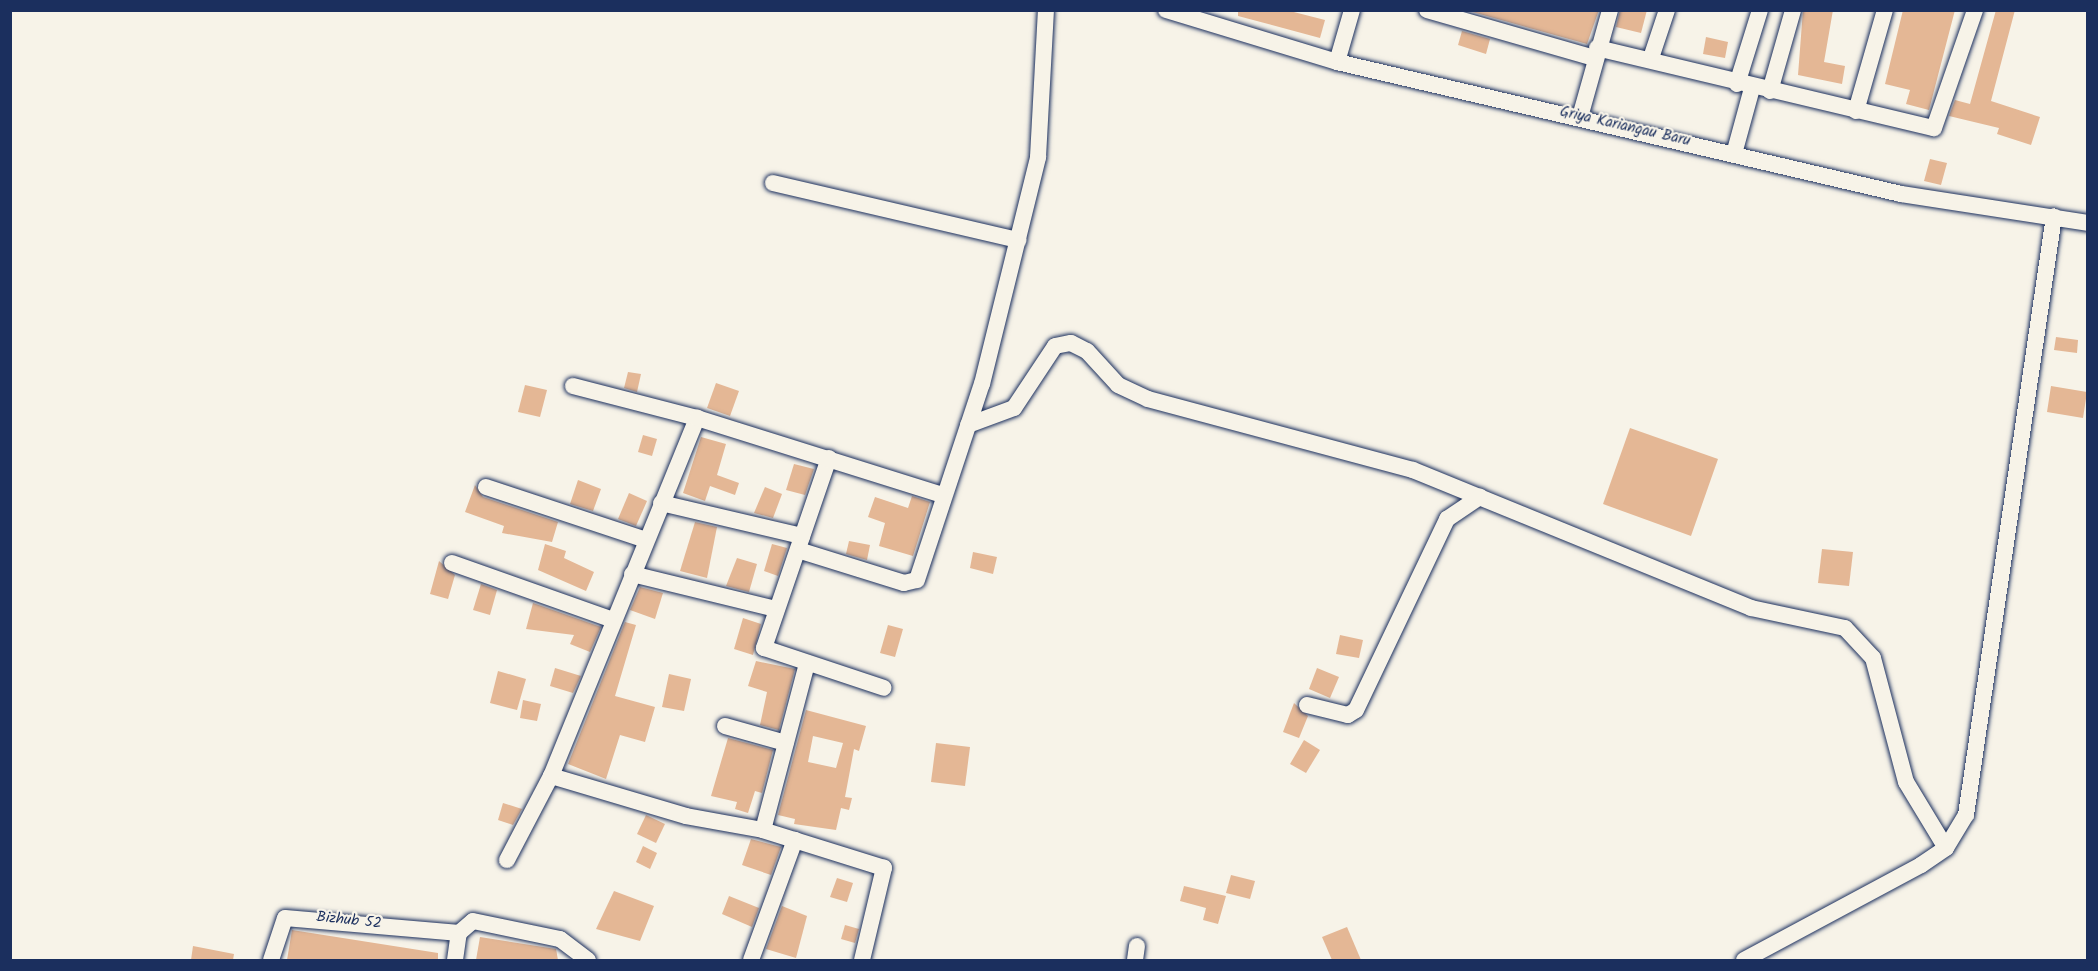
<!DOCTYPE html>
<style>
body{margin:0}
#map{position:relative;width:2098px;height:971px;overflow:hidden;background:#f7f3e8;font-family:Kalam,sans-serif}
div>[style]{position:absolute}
.building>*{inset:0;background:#e4b795}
.roads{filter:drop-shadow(0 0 2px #1b2f5e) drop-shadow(0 0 2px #1b2f5e)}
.minor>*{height:16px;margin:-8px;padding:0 8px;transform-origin:8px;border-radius:8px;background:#f7f3e8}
span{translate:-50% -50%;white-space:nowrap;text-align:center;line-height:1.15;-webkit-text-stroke:4.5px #f7f3e8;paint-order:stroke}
.street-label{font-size:15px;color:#1b2f5e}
.frame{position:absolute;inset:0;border:12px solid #1b2f5e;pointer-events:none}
</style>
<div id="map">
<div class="building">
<div style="clip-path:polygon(1238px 10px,1286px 10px,1325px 20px,1320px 38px,1238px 16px)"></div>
<div style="clip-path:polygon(1480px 10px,1599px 10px,1587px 44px,1469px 11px)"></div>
<div style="clip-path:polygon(1620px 10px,1647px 10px,1641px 33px,1616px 27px)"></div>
<div style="clip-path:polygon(1803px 10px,1833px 10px,1824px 62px,1845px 66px,1842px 84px,1798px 75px)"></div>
<div style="clip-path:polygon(1903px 10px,1955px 10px,1929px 110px,1906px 104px,1910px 90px,1885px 84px)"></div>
<div style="clip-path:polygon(1996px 10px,2015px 10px,1991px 101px,2040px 117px,2031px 145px,1997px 134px,1999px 128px,1949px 116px,1955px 100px,1970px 104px)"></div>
<div style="clip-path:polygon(1462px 31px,1490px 39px,1486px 54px,1458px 45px)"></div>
<div style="clip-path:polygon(1706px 37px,1728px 42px,1725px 58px,1703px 54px)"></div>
<div style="clip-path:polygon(1930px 159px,1947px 163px,1941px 185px,1924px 181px)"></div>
<div style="clip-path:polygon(2056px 337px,2078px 340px,2077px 353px,2054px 350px)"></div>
<div style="clip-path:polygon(628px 372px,641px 374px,637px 392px,624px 388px)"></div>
<div style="clip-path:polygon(716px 383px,739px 391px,730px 416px,707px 408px)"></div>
<div style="clip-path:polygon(525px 385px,547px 390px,540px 417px,518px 412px)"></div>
<div style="clip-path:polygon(2051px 386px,2087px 392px,2083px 418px,2047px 412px)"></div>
<div style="clip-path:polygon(1630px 428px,1718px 459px,1691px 536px,1603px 504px)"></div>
<div style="clip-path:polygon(643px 435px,657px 439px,652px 456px,638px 452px)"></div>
<div style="clip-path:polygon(701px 437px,726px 444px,717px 475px,739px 483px,735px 495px,710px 486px,705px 501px,683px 493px)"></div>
<div style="clip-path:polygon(794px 464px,814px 469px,805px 495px,786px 490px)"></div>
<div style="clip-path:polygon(578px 480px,601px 489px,593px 511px,570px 504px)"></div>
<div style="clip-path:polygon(475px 485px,483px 497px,558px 522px,552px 542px,502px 533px,504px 526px,465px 512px)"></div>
<div style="clip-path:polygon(765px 487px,782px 494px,773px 518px,754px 513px)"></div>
<div style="clip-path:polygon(629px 493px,647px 501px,636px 526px,618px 519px)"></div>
<div style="clip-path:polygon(912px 496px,930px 502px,913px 556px,879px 546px,885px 523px,868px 517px,875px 497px,908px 508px)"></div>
<div style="clip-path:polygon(695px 522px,717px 527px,707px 578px,680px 571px)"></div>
<div style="clip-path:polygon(849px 541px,870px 545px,867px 560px,846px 554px)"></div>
<div style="clip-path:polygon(545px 544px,566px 551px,564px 558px,594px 572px,586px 591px,538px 570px)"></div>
<div style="clip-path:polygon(772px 544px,787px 548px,778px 576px,764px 571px)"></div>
<div style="clip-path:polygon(1822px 549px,1853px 552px,1849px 586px,1818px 583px)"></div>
<div style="clip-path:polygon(973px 552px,997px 557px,993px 574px,970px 568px)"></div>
<div style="clip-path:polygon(737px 558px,757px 564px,749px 592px,726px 586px)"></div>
<div style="clip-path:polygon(439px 561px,455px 575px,448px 599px,430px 594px)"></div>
<div style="clip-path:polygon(481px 584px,497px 590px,490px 615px,473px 610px)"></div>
<div style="clip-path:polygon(640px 587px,663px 593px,655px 619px,630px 610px)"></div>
<div style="clip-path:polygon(533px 603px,601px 627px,590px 652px,570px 644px,574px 635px,526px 629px)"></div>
<div style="clip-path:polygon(743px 618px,761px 624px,753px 655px,734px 649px)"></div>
<div style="clip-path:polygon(625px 622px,636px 625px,615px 696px,655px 707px,645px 742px,620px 735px,606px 779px,568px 764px)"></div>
<div style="clip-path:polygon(888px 625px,903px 629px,895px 657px,880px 653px)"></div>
<div style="clip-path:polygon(1340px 635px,1363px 640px,1359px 658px,1336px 654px)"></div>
<div style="clip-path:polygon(756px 661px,795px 669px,779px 730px,760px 725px,767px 692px,748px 686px)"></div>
<div style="clip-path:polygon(555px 668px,581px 676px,573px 693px,550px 686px)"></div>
<div style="clip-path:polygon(1317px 668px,1339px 677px,1330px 698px,1309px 689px)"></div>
<div style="clip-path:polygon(498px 671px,526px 679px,517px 710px,490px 703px)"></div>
<div style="clip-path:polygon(669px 674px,691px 679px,684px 711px,662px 707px)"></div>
<div style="clip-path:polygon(523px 700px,541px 704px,537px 721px,520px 718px)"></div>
<div style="clip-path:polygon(1294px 703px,1308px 716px,1299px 738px,1283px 732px)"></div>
<div style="clip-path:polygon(evenodd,806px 710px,866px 726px,859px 751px,854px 749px,845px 797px,852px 798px,849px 810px,841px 808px,836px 830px,794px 824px,795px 819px,778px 815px,806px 710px,813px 736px,843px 743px,836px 768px,808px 762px,813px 736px)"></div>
<div style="clip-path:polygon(728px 738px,773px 750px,762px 793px,755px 791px,748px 813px,735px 809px,737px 802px,711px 796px)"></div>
<div style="clip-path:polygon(1304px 740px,1320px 750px,1306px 773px,1290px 764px)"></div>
<div style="clip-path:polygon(936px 743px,970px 747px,965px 786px,931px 782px)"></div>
<div style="clip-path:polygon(503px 803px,522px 809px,513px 825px,498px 820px)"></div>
<div style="clip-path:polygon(646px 815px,665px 824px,656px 843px,637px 834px)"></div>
<div style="clip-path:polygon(751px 839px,781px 847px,771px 875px,742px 865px)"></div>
<div style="clip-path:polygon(643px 846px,657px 853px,650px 869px,636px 862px)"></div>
<div style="clip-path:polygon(1231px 875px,1255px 881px,1250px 899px,1226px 893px)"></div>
<div style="clip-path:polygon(837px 878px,853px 883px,847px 902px,830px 897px)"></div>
<div style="clip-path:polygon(1184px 886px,1226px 896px,1218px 924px,1203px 920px,1206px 908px,1180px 901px)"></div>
<div style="clip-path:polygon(614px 891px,654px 906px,640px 941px,596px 929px)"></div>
<div style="clip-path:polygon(729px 896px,759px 908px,752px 927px,722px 914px)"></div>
<div style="clip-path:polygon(782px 906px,807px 916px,796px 958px,766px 949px)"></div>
<div style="clip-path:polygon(845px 925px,859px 929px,855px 943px,841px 939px)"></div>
<div style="clip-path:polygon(1347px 927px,1361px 960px,1332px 960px,1322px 937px)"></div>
<div style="clip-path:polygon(292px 930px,438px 953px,438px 960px,287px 960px)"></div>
<div style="clip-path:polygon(480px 937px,556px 949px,558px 960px,476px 960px)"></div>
<div style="clip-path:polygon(193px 946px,234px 954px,233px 960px,191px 960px)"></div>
</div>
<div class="roads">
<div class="minor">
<div style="left:1166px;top:10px;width:179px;rotate:16.9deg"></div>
<div style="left:1337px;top:62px;width:579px;rotate:13.17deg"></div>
<div style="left:1901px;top:194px;width:189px;rotate:8.8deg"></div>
<div style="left:1427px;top:10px;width:174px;rotate:16deg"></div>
<div style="left:1597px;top:48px;width:346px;rotate:13.4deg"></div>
<div style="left:1934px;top:128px;width:125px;rotate:-70.8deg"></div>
<div style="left:1651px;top:58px;width:51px;rotate:-71.6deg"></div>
<div style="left:1337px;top:62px;width:54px;rotate:-73.9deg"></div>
<div style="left:1737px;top:84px;width:77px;rotate:-72.7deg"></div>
<div style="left:1770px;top:91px;width:84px;rotate:-74.1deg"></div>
<div style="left:1856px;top:111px;width:105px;rotate:-74deg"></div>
<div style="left:1580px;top:117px;width:111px;rotate:-74.3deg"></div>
<div style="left:1734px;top:154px;width:68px;rotate:-74.7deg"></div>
<div style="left:773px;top:183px;width:252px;rotate:13.1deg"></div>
<div style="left:573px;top:386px;width:128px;rotate:14.5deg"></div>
<div style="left:968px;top:425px;width:49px;rotate:-20.3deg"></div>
<div style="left:1014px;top:408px;width:74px;rotate:-56.5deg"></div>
<div style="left:1055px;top:346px;width:16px;rotate:-11deg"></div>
<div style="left:1071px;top:343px;width:18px;rotate:27deg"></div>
<div style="left:1087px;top:351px;width:46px;rotate:47.6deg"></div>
<div style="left:1118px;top:385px;width:33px;rotate:25deg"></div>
<div style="left:1148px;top:399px;width:274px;rotate:15deg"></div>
<div style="left:1413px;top:470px;width:365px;rotate:22.2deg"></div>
<div style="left:1751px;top:608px;width:96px;rotate:12deg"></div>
<div style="left:1845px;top:628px;width:41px;rotate:47deg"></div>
<div style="left:1873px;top:658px;width:128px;rotate:75.1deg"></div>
<div style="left:1906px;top:782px;width:77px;rotate:58.8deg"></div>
<div style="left:829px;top:458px;width:201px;rotate:108.9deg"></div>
<div style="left:764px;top:648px;width:126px;rotate:18.4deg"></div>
<div style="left:486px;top:487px;width:169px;rotate:18.3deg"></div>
<div style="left:661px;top:503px;width:145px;rotate:13.2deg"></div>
<div style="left:798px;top:550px;width:111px;rotate:17.3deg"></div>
<div style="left:904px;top:583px;width:13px;rotate:-13deg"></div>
<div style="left:917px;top:580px;width:206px;rotate:-71.7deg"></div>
<div style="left:982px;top:384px;width:234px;rotate:-76.1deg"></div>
<div style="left:1038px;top:157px;width:147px;rotate:-86.9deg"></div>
<div style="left:452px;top:563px;width:171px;rotate:19.5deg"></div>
<div style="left:632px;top:574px;width:148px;rotate:13.7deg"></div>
<div style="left:1307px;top:705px;width:42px;rotate:13.7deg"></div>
<div style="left:1348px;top:715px;width:9px;rotate:-32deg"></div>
<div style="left:1356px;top:710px;width:212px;rotate:-64.5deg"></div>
<div style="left:1447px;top:519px;width:40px;rotate:-34deg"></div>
<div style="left:725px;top:726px;width:63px;rotate:15.6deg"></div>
<div style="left:763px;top:830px;width:172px;rotate:-75.2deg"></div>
<div style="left:507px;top:860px;width:95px;rotate:-62.4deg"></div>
<div style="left:271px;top:960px;width:44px;rotate:-71.6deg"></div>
<div style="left:285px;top:918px;width:175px;rotate:4.9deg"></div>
<div style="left:455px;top:960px;width:27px;rotate:-82deg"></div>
<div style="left:459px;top:933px;width:18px;rotate:-41deg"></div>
<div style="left:473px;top:921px;width:89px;rotate:11.7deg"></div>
<div style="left:560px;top:939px;width:35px;rotate:37deg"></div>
<div style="left:751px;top:960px;width:128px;rotate:-69.9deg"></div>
<div style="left:862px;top:960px;width:95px;rotate:-76.6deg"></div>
<div style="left:884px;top:868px;width:127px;rotate:-162.6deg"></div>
<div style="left:763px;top:830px;width:78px;rotate:-169.7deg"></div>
<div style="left:686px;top:816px;width:141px;rotate:-163.5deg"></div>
<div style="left:551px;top:776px;width:387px;rotate:-67.8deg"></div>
<div style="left:697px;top:418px;width:258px;rotate:17.4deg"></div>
<div style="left:1135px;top:960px;width:14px;rotate:-82deg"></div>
<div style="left:1744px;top:960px;width:201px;rotate:-28.2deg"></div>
<div style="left:1921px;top:865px;width:30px;rotate:-34deg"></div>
<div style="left:1946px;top:848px;width:39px;rotate:-59deg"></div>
<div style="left:1966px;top:815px;width:605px;rotate:-81.64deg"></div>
</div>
</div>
<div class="street-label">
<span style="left:1625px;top:127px;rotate:13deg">Griya Kariangau Baru</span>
<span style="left:349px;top:921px;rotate:6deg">Bizhub 52</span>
</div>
<div class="frame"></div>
</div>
